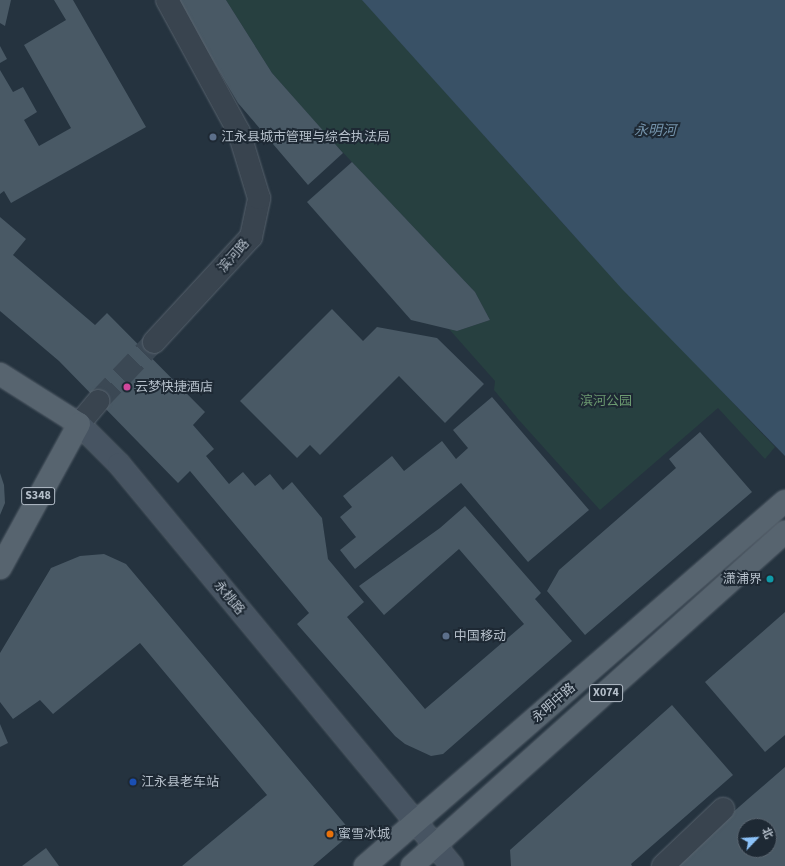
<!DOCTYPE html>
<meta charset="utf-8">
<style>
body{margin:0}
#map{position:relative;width:785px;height:866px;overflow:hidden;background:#25333f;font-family:"Source Sans 3","Noto Sans SC",sans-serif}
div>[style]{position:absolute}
.green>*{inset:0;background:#274040}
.water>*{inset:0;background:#395166}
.building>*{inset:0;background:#495965}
.minor-tunnel>*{height:22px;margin-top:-11px;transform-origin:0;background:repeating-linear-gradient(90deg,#3b4854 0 22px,transparent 0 33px)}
.roads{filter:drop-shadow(0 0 1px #57626d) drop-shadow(0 0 1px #57626d)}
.minor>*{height:22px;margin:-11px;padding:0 11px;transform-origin:11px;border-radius:11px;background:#39444f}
.secondary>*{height:22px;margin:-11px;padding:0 11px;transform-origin:11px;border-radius:11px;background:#475462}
.primary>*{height:22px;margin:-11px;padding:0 11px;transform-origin:11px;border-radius:11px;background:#57646f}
.dots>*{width:11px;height:11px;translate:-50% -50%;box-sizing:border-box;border:2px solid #1e2934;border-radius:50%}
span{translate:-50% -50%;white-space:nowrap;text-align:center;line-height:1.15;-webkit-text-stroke:4px #1e2934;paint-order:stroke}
.shield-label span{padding:1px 3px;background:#1e2934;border:1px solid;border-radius:3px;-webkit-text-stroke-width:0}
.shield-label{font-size:12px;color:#b5bfca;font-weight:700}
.poi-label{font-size:13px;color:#b5bfca}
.left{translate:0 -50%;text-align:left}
.right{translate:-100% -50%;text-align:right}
.street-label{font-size:13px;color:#b5bfca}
.park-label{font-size:13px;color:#6c9a71}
.water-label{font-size:14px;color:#7594ac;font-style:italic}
.north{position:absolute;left:737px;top:818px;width:40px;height:40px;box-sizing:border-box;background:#1e2934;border:1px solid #5a6570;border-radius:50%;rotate:65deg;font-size:11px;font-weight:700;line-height:16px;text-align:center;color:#b5bfca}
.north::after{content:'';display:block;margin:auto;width:14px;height:18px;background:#8cc2f8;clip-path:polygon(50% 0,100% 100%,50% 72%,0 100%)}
</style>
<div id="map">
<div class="green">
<div style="clip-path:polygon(226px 0,363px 0,567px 228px,775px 447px,765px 459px,718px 408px,600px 510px,518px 419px,494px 390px,495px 381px,449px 329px,457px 331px,490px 320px,475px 292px,333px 142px,272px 73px)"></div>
</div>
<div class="water">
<div style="clip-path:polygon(362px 0,785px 0,785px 456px,622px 289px)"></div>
</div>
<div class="building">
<div style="clip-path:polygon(0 0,11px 0,5px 26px,0 23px)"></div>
<div style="clip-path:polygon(54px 0,73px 0,146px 127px,11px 203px,4px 191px,0 194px,0 70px,13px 92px,23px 87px,37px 112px,24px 120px,39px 146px,71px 128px,24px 45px,66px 20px)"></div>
<div style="clip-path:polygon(177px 0,226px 0,272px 73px,343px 153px,308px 185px,238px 103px)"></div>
<div style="clip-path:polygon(0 46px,7px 59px,0 63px)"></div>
<div style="clip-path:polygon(352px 162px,475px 292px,490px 320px,457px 331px,411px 320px,307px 202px)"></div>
<div style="clip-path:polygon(0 217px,26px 239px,13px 255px,95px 325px,107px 313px,205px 412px,193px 425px,214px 449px,206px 456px,229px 484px,243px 472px,255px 486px,270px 474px,283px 490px,292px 482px,322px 518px,328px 559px,364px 602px,347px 617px,425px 709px,524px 624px,459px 549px,384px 615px,359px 586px,440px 528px,465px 506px,541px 593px,535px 599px,572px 641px,443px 754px,431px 756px,405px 744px,395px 736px,297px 624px,309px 613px,190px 471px,178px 483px,59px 361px,0 311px)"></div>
<div style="clip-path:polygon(332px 309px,363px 341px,377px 327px,437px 338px,484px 384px,445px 423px,399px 376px,320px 455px,310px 445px,297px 458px,240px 401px)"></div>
<div style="clip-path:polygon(492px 397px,589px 510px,528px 562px,461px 483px,355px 569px,340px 550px,356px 537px,340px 517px,352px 507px,343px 496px,392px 456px,404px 471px,442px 441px,456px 459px,468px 448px,453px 430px)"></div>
<div style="clip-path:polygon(700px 432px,752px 492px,585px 635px,547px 591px,559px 570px,676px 468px,669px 459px)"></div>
<div style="clip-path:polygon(0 473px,4px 485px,5px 503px,0 515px)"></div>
<div style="clip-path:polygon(104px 554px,126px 564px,349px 829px,347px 837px,313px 866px,182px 866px,267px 795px,140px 643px,53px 714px,40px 700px,13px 719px,0 702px,0 653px,51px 568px,80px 556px)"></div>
<div style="clip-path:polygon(785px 612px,785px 735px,765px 752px,705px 682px)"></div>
<div style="clip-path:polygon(672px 705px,733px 775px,631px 864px,632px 866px,511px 866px,510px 850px)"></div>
<div style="clip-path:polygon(0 724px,8px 743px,0 747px)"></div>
<div style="clip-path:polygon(evenodd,785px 767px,785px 866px,672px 866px,748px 799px,785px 767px,745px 826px,769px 826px,769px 850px,745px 850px,745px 826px)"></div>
<div style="clip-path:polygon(46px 848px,59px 866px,22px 866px)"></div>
</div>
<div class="minor-tunnel">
<div style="left:98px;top:401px;width:81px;rotate:-46.5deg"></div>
</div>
<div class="roads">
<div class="minor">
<div style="left:154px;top:342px;width:143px;rotate:-47.3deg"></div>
<div style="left:251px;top:237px;width:40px;rotate:-78deg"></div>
<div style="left:259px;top:198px;width:69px;rotate:-106.9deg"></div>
<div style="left:239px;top:132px;width:150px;rotate:-118.6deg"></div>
<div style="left:79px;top:424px;width:30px;rotate:-50deg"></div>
<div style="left:663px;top:866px;width:83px;rotate:-43.5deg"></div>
</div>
<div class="secondary">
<div style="left:79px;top:424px;width:57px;rotate:45deg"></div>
<div style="left:119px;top:464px;width:522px;rotate:50.36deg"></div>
</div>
<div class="primary">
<div style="left:0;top:374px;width:93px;rotate:32.3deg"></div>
<div style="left:79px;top:424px;width:164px;rotate:118.7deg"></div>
<div style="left:365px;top:866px;width:556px;rotate:-40.99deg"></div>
<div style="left:412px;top:866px;width:501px;rotate:-41.84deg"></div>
</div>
</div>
<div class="dots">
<div style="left:213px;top:137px;background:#5c6f8a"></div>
<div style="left:127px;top:387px;background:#d1479c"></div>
<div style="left:770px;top:579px;background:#0f9aa8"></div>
<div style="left:446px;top:636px;background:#5c6f8a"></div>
<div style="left:133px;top:782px;background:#1a4fb4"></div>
<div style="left:330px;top:834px;background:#e8710a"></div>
</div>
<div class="shield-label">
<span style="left:38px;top:496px">S348</span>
<span style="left:606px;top:693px">X074</span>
</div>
<div class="poi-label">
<span class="left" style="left:221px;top:137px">江永县城市管理与综合执法局</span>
<span class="left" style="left:135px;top:387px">云梦快捷酒店</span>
<span class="right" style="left:762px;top:579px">潇浦界</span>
<span class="left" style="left:454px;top:636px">中国移动</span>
<span class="left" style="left:141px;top:782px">江永县老车站</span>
<span class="left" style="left:338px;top:834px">蜜雪冰城</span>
</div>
<div class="street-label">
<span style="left:234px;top:256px;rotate:-49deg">滨河路</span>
<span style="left:229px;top:598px;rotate:50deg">永桃路</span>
<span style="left:554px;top:703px;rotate:-41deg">永明中路</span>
</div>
<div class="park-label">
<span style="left:606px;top:401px">滨河公园</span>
</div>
<div class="water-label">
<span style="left:655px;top:131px">永明河</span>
</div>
<div class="north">北</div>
</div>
